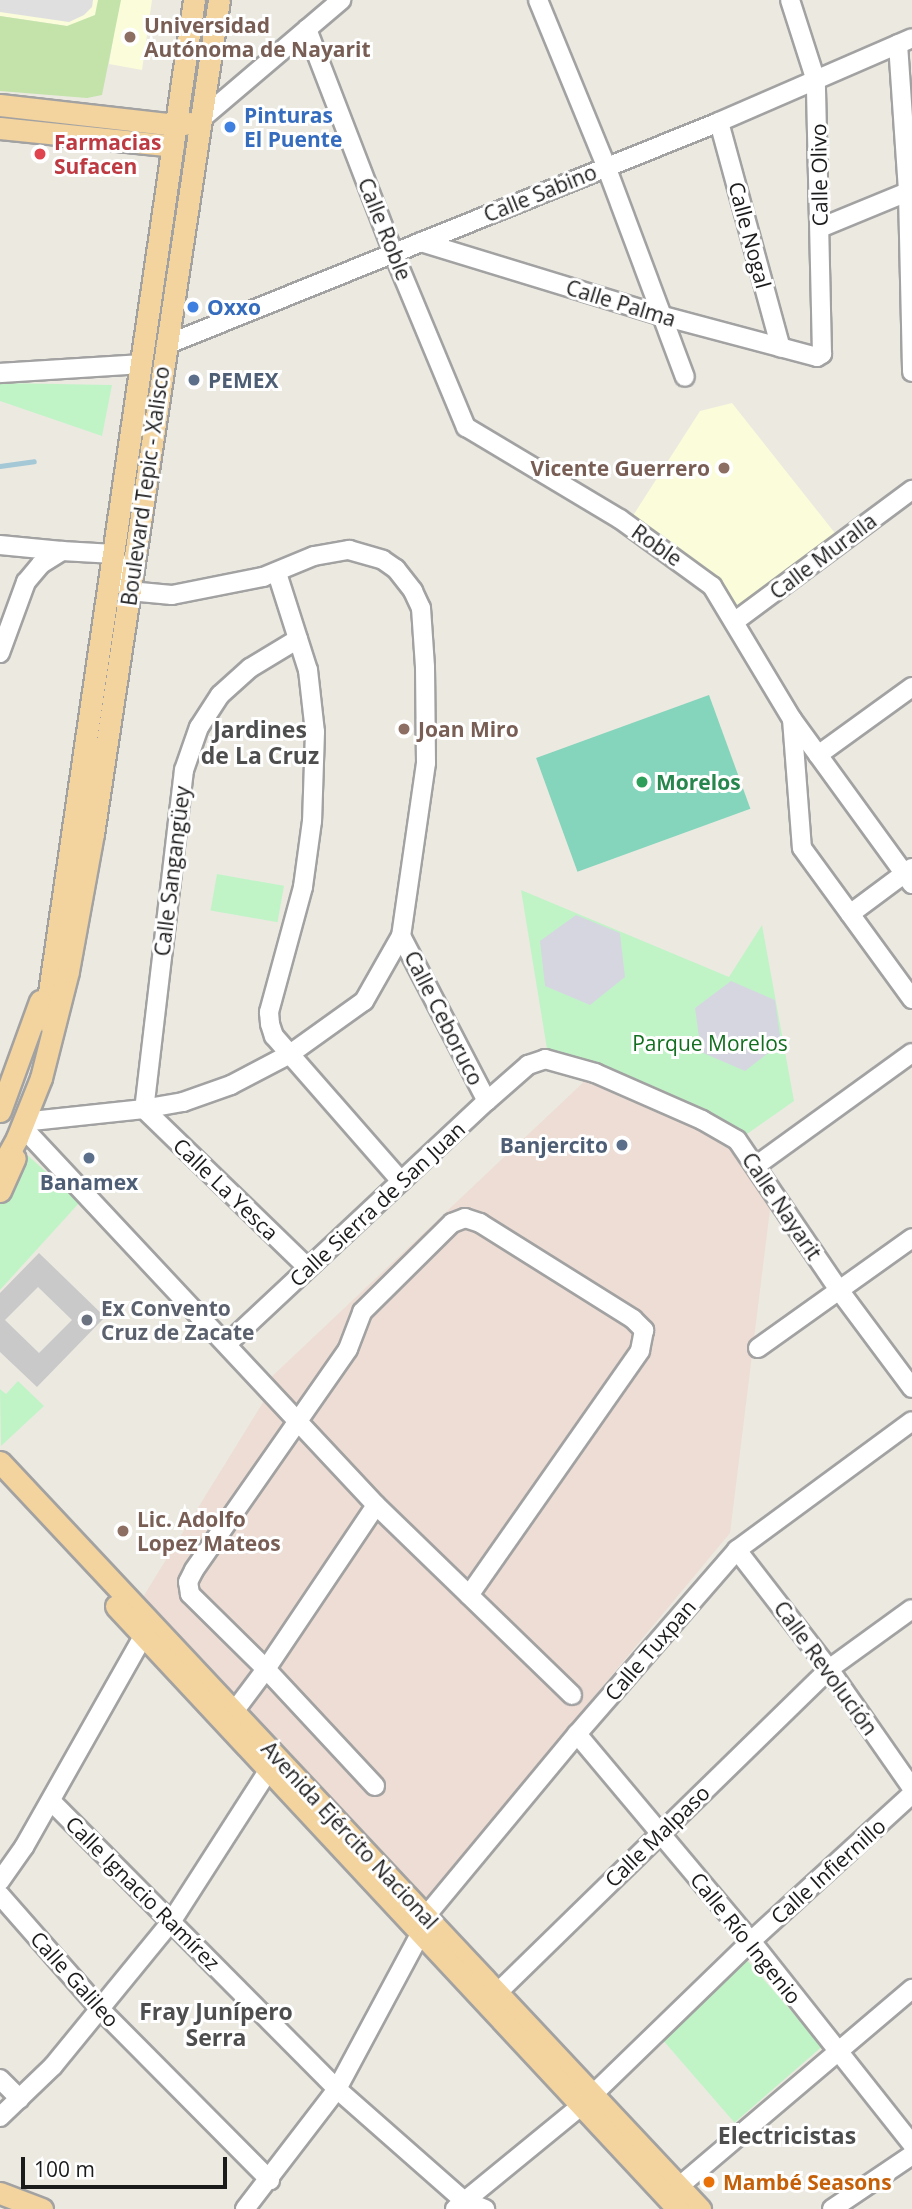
<!DOCTYPE html>
<html>
<head>
<meta charset="utf-8">
<style>
	body { margin:0 }
	#map { position:relative; width:912px; height:2209px; overflow:hidden; background:#ece9e1; font-family:"Open Sans",sans-serif }
	div>[style] { position:absolute }
	[style*='--x'] { left:calc(var(--x)*1px); top:calc(var(--y)*1px); width:calc(var(--w)*1px); rotate:calc(var(--a)*1deg) }
	.education>* { inset:0; background:#fafcda }
	.religious>* { inset:0; background:#c9c9c9 }
	.military>* { inset:0; background:#edddd5 }
	.grass>* { inset:0; background:#c3e3aa }
	.park>* { inset:0; background:#c0f4c7; transform-origin:0 0 }
	.pitch>* { inset:0; background:#84d5bb; transform-origin:0 0 }
	.parking>* { inset:0; background:#dfdfdf }
	.plaza>* { inset:0; background:#d6d6e1 }
	.stream>* { height:4.5px; margin:-2.25px; padding:0 2.25px; transform-origin:2.25px; border-radius:2.25px; background:#a4c8d6 }
	.roads { filter:drop-shadow(2px 0 #a2a2a2) drop-shadow(-2px 0 #a2a2a2) drop-shadow(0 2px #a2a2a2) drop-shadow(0 -2px #a2a2a2) }
	.minor>* { height:18px; margin:-9px; padding:0 9px; transform-origin:9px; border-radius:9px; background:#fff }
	.major>* { height:21px; margin:-10.5px; padding:0 10.5px; transform-origin:10.5px; border-radius:10.5px; background:#f3d39e }
	.dots>* { width:19px; height:19px; translate:-50% -50%; box-sizing:border-box; border:4px solid #fff; border-radius:50% }
	span { translate:-50% -50%; white-space:nowrap; text-align:center; line-height:1.15; -webkit-text-stroke:6px #fff; paint-order:stroke }
	.education-label { font-size:21px; color:#785e54; font-weight:700 }
	.left { translate:0 -50%; text-align:left }
	.right { translate:-100% -50%; text-align:right }
	.shop-label { font-size:21px; color:#366cbe; font-weight:700 }
	.health-label { font-size:21px; color:#be3a42; font-weight:700 }
	.street-label { font-size:21px; color:#1b1b1b }
	.service-label { font-size:21px; color:#4e5e75; font-weight:700 }
	.leisure-label { font-size:21px; color:#27864d; font-weight:700 }
	.park-label { font-size:21px; color:#136e20 }
	.worship-label { font-size:21px; color:#5b616d; font-weight:700 }
	.food-label { font-size:21px; color:#c56008; font-weight:700 }
	.neighbourhood-label { font-size:23px; color:#4e4e4e; font-weight:700 }
	.scale { position:absolute; left:21px; top:2157px; width:206px; height:32px; box-sizing:border-box; border:4px solid #1b1b1b; border-top:0; padding-left:9px; font-size:21px; line-height:24px; white-space:nowrap; color:#1b1b1b; -webkit-text-stroke:5px #fff; paint-order:stroke }
</style>
</head>
<body>
<div id="map">
	<div class="education">
		<i style="clip-path:polygon(0 0,152px 0,142px 70px,109px 64px,114px 33px,0 16px)"></i>
		<i style="clip-path:polygon(732px 403px,842px 542px,734px 622px,712px 586px,627px 525px,700px 411px)"></i>
	</div>
	<div class="religious">
		<i style="clip-path:polygon(evenodd,39px 1253px,105px 1317px,37px 1387px,0 1352px,0 1293px,39px 1253px,38px 1287px,72px 1320px,39px 1353px,5px 1320px,38px 1287px)"></i>
	</div>
	<div class="military">
		<i style="clip-path:polygon(589px 1077px,731px 1144px,770px 1209px,730px 1533px,425px 1900px,143px 1597px,267px 1396px,265px 1383px)"></i>
	</div>
	<div class="grass">
		<i style="clip-path:polygon(98px 0,121px 0,102px 95px,87px 98px,0 91px,0 16px,67px 26px,95px 15px)"></i>
	</div>
	<div class="park">
		<i style="clip-path:polygon(0 383px,112px 385px,102px 436px,0 401px)"></i>
		<i style="left:217px;top:874px;width:68px;height:37px;rotate:10deg"></i>
		<i style="clip-path:polygon(521px 890px,729px 977px,762px 925px,794px 1101px,747px 1134px,724px 1122px,548px 1055px)"></i>
		<i style="clip-path:polygon(25px 1153px,80px 1202px,0 1290px,0 1199px)"></i>
		<i style="clip-path:polygon(18px 1381px,44px 1406px,1px 1446px,0 1389px,6px 1394px)"></i>
		<i style="left:746px;top:1959px;width:116px;height:116px;rotate:49deg"></i>
	</div>
	<div class="pitch">
		<i style="left:709px;top:695px;width:121px;height:184px;rotate:70deg"></i>
	</div>
	<div class="parking">
		<i style="clip-path:polygon(0 0,93px 0,92px 7px,84px 15px,69px 22px,0 12px)"></i>
	</div>
	<div class="plaza">
		<i style="clip-path:polygon(576px 915px,620px 933px,625px 977px,590px 1005px,545px 986px,540px 941px)"></i>
		<i style="clip-path:polygon(731px 981px,775px 1000px,781px 1043px,745px 1071px,701px 1052px,695px 1008px)"></i>
	</div>
	<div class="stream">
		<i style="--x:0;--y:466;--w:34;--a:-8"></i>
	</div>
	<div class="roads">
		<div class="minor">
			<i style="--x:538;--y:0;--w:179;--a:67.7"></i>
			<i style="--x:606;--y:166;--w:225;--a:69.5"></i>
			<i style="--x:307;--y:29;--w:239;--a:68.9"></i>
			<i style="--x:393;--y:252;--w:190;--a:67.4"></i>
			<i style="--x:466;--y:427;--w:179;--a:30.9"></i>
			<i style="--x:620;--y:519;--w:114;--a:36.1"></i>
			<i style="--x:712;--y:586;--w:155;--a:59"></i>
			<i style="--x:792;--y:719;--w:204;--a:54"></i>
			<i style="--x:898;--y:44;--w:148;--a:86.1"></i>
			<i style="--x:908;--y:192;--w:180;--a:88.7"></i>
			<i style="--x:199;--y:121;--w:187;--a:-40.4"></i>
			<i style="--x:719;--y:122;--w:234;--a:74.7"></i>
			<i style="--x:820;--y:228;--w:100;--a:-22.4"></i>
			<i style="--x:421;--y:242;--w:253;--a:17"></i>
			<i style="--x:663;--y:316;--w:159;--a:14.9"></i>
			<i style="--x:817;--y:357;--w:6;--a:-31"></i>
			<i style="--x:822;--y:354;--w:273;--a:-91.3"></i>
			<i style="--x:816;--y:81;--w:85;--a:-107.8"></i>
			<i style="--x:166;--y:345;--w:596;--a:-21.96"></i>
			<i style="--x:719;--y:122;--w:210;--a:-23.5"></i>
			<i style="--x:0;--y:373;--w:142;--a:-3.6"></i>
			<i style="--x:0;--y:545;--w:62;--a:5.5"></i>
			<i style="--x:277;--y:573;--w:102;--a:72.3"></i>
			<i style="--x:308;--y:670;--w:62;--a:83.6"></i>
			<i style="--x:315;--y:732;--w:89;--a:91.9"></i>
			<i style="--x:312;--y:821;--w:67;--a:97.8"></i>
			<i style="--x:303;--y:887;--w:130;--a:105.2"></i>
			<i style="--x:269;--y:1012;--w:12;--a:85"></i>
			<i style="--x:270;--y:1024;--w:13;--a:72"></i>
			<i style="--x:274;--y:1036;--w:193;--a:48.8"></i>
			<i style="--x:734;--y:622;--w:222;--a:-36.6"></i>
			<i style="--x:298;--y:639;--w:56;--a:148.9"></i>
			<i style="--x:250;--y:668;--w:40;--a:138"></i>
			<i style="--x:220;--y:695;--w:38;--a:123"></i>
			<i style="--x:199;--y:727;--w:46;--a:109.2"></i>
			<i style="--x:184;--y:770;--w:341;--a:96.7"></i>
			<i style="--x:144;--y:1109;--w:228;--a:44.1"></i>
			<i style="--x:0;--y:653;--w:76;--a:-69.9"></i>
			<i style="--x:26;--y:582;--w:23;--a:-50"></i>
			<i style="--x:41;--y:564;--w:25;--a:-32"></i>
			<i style="--x:62;--y:551;--w:52;--a:3.3"></i>
			<i style="--x:114;--y:554;--w:40;--a:68"></i>
			<i style="--x:129;--y:591;--w:43;--a:5.3"></i>
			<i style="--x:172;--y:595;--w:93;--a:-11.2"></i>
			<i style="--x:263;--y:577;--w:55;--a:-22.4"></i>
			<i style="--x:314;--y:556;--w:36;--a:-10"></i>
			<i style="--x:349;--y:550;--w:35;--a:16"></i>
			<i style="--x:383;--y:560;--w:16;--a:35"></i>
			<i style="--x:396;--y:569;--w:28;--a:52"></i>
			<i style="--x:413;--y:591;--w:19;--a:65"></i>
			<i style="--x:421;--y:608;--w:59;--a:86.1"></i>
			<i style="--x:425;--y:667;--w:96;--a:89.4"></i>
			<i style="--x:426;--y:763;--w:175;--a:98.2"></i>
			<i style="--x:401;--y:936;--w:75;--a:119.6"></i>
			<i style="--x:364;--y:1001;--w:91;--a:144.4"></i>
			<i style="--x:290;--y:1054;--w:67;--a:152.3"></i>
			<i style="--x:231;--y:1085;--w:51;--a:160.5"></i>
			<i style="--x:183;--y:1102;--w:40;--a:170"></i>
			<i style="--x:144;--y:1109;--w:113;--a:173.9"></i>
			<i style="--x:792;--y:719;--w:129;--a:85.6"></i>
			<i style="--x:802;--y:848;--w:187;--a:53.9"></i>
			<i style="--x:818;--y:755;--w:116;--a:-35.9"></i>
			<i style="--x:850;--y:914;--w:77;--a:-36.6"></i>
			<i style="--x:401;--y:936;--w:186;--a:62.5"></i>
			<i style="--x:27;--y:1132;--w:511;--a:46.9"></i>
			<i style="--x:376;--y:1505;--w:273;--a:44.1"></i>
			<i style="--x:757;--y:1165;--w:191;--a:-35.9"></i>
			<i style="--x:227;--y:1344;--w:356;--a:-43.1"></i>
			<i style="--x:487;--y:1101;--w:55;--a:-41.3"></i>
			<i style="--x:528;--y:1065;--w:18;--a:-19"></i>
			<i style="--x:545;--y:1059;--w:52;--a:15.6"></i>
			<i style="--x:595;--y:1073;--w:117;--a:23.7"></i>
			<i style="--x:702;--y:1120;--w:40;--a:29.7"></i>
			<i style="--x:737;--y:1140;--w:181;--a:55.8"></i>
			<i style="--x:839;--y:1290;--w:122;--a:53.3"></i>
			<i style="--x:758;--y:1348;--w:189;--a:-35.5"></i>
			<i style="--x:737;--y:1550;--w:150;--a:52.3"></i>
			<i style="--x:829;--y:1669;--w:145;--a:55.1"></i>
			<i style="--x:227;--y:1721;--w:65;--a:-53.1"></i>
			<i style="--x:266;--y:1669;--w:197;--a:-56.1"></i>
			<i style="--x:577;--y:1734;--w:270;--a:50"></i>
			<i style="--x:751;--y:1941;--w:259;--a:51.6"></i>
			<i style="--x:375;--y:1786;--w:160;--a:-133"></i>
			<i style="--x:266;--y:1669;--w:107;--a:-135.4"></i>
			<i style="--x:190;--y:1594;--w:12;--a:-99"></i>
			<i style="--x:188;--y:1582;--w:13;--a:-63"></i>
			<i style="--x:194;--y:1570;--w:269;--a:-55.1"></i>
			<i style="--x:348;--y:1349;--w:40;--a:-69"></i>
			<i style="--x:362;--y:1312;--w:127;--a:-44.7"></i>
			<i style="--x:452;--y:1223;--w:14;--a:-21"></i>
			<i style="--x:465;--y:1218;--w:16;--a:18"></i>
			<i style="--x:480;--y:1223;--w:181;--a:32.1"></i>
			<i style="--x:633;--y:1319;--w:16;--a:45"></i>
			<i style="--x:644;--y:1330;--w:21;--a:101"></i>
			<i style="--x:640;--y:1351;--w:298;--a:125"></i>
			<i style="--x:51;--y:1801;--w:406;--a:45.2"></i>
			<i style="--x:337;--y:2089;--w:168;--a:41.4"></i>
			<i style="--x:463;--y:2200;--w:24;--a:22"></i>
			<i style="--x:0;--y:1881;--w:42;--a:-54.8"></i>
			<i style="--x:24;--y:1847;--w:256;--a:-60.5"></i>
			<i style="--x:0;--y:1895;--w:153;--a:48.7"></i>
			<i style="--x:101;--y:2010;--w:240;--a:45.2"></i>
			<i style="--x:489;--y:2001;--w:475;--a:-44.3"></i>
			<i style="--x:829;--y:1669;--w:102;--a:-35.9"></i>
			<i style="--x:0;--y:2079;--w:28;--a:45"></i>
			<i style="--x:0;--y:2117;--w:74;--a:-43.9"></i>
			<i style="--x:53;--y:2066;--w:186;--a:-50.7"></i>
			<i style="--x:171;--y:1922;--w:193;--a:-57.3"></i>
			<i style="--x:669;--y:2195;--w:319;--a:-40.3"></i>
			<i style="--x:245;--y:2209;--w:151;--a:-52.5"></i>
			<i style="--x:337;--y:2089;--w:176;--a:-61.8"></i>
			<i style="--x:420;--y:1934;--w:18;--a:-74"></i>
			<i style="--x:425;--y:1917;--w:238;--a:-50.3"></i>
			<i style="--x:577;--y:1734;--w:244;--a:-49"></i>
			<i style="--x:737;--y:1550;--w:217;--a:-36.4"></i>
			<i style="--x:455;--y:2209;--w:163;--a:-39.3"></i>
			<i style="--x:581;--y:2106;--w:237;--a:-44.1"></i>
			<i style="--x:751;--y:1941;--w:218;--a:-42.4"></i>
			<i style="--x:832;--y:2209;--w:97;--a:-34"></i>
		</div>
		<div class="major">
			<i style="--x:0;--y:105;--w:177;--a:6.5"></i>
			<i style="--x:176;--y:125;--w:14;--a:-8"></i>
			<i style="--x:0;--y:128;--w:174;--a:5.9"></i>
			<i style="--x:45;--y:1020;--w:1031;--a:-81.69"></i>
			<i style="--x:0;--y:1111;--w:117;--a:-70"></i>
			<i style="--x:0;--y:1169;--w:35;--a:-61"></i>
			<i style="--x:17;--y:1138;--w:65;--a:-68.2"></i>
			<i style="--x:41;--y:1078;--w:110;--a:-75.8"></i>
			<i style="--x:68;--y:971;--w:139;--a:-79.7"></i>
			<i style="--x:93;--y:834;--w:843;--a:-81.41"></i>
			<i style="--x:0;--y:1191;--w:36;--a:-66"></i>
			<i style="--x:0;--y:1462;--w:1024;--a:46.86"></i>
			<i style="--x:116;--y:1606;--w:824;--a:47.02"></i>
			<i style="--x:0;--y:2193;--w:45;--a:20.9"></i>
		</div>
	</div>
	<div class="dots">
		<i style="left:130px;top:37px;background:#8d6e63"></i>
		<i style="left:230px;top:127px;background:#3f7fe0"></i>
		<i style="left:40px;top:154px;background:#e0444e"></i>
		<i style="left:193px;top:307px;background:#3f7fe0"></i>
		<i style="left:194px;top:380px;background:#5c6f8a"></i>
		<i style="left:724px;top:468px;background:#8d6e63"></i>
		<i style="left:404px;top:729px;background:#8d6e63"></i>
		<i style="left:642px;top:782px;background:#2e9e5b"></i>
		<i style="left:622px;top:1145px;background:#5c6f8a"></i>
		<i style="left:89px;top:1158px;background:#5c6f8a"></i>
		<i style="left:87px;top:1320px;background:#6b7280"></i>
		<i style="left:123px;top:1531px;background:#8d6e63"></i>
		<i style="left:709px;top:2182px;background:#e8710a"></i>
	</div>
	<div class="education-label">
		<span class="left" style="left:144px;top:37px">Universidad<br>Autónoma de Nayarit</span>
		<span class="right" style="left:710px;top:468px">Vicente Guerrero</span>
		<span class="left" style="left:418px;top:729px">Joan Miro</span>
		<span class="left" style="left:137px;top:1531px">Lic. Adolfo<br>Lopez Mateos</span>
	</div>
	<div class="shop-label">
		<span class="left" style="left:244px;top:127px">Pinturas<br>El Puente</span>
		<span class="left" style="left:207px;top:307px">Oxxo</span>
	</div>
	<div class="health-label">
		<span class="left" style="left:54px;top:154px">Farmacias<br>Sufacen</span>
	</div>
	<div class="street-label">
		<span style="left:819px;top:175px;rotate:-91deg">Calle Olivo</span>
		<span style="left:540px;top:193px;rotate:-22deg">Calle Sabino</span>
		<span style="left:385px;top:229px;rotate:68deg">Calle Roble</span>
		<span style="left:750px;top:235px;rotate:75deg">Calle Nogal</span>
		<span style="left:621px;top:303px;rotate:17deg">Calle Palma</span>
		<span style="left:145px;top:486px;rotate:-82deg">Boulevard Tepic - Xalisco</span>
		<span style="left:657px;top:545px;rotate:35deg">Roble</span>
		<span style="left:823px;top:556px;rotate:-37deg">Calle Muralla</span>
		<span style="left:172px;top:871px;rotate:-83deg">Calle Sangangüey</span>
		<span style="left:444px;top:1018px;rotate:63deg">Calle Ceboruco</span>
		<span style="left:226px;top:1189px;rotate:44deg">Calle La Yesca</span>
		<span style="left:377px;top:1204px;rotate:-43deg">Calle Sierra de San Juan</span>
		<span style="left:782px;top:1206px;rotate:56deg">Calle Nayarit</span>
		<span style="left:650px;top:1650px;rotate:-49deg">Calle Tuxpan</span>
		<span style="left:826px;top:1668px;rotate:54deg">Calle Revolución</span>
		<span style="left:350px;top:1835px;rotate:47deg">Avenida Ejército Nacional</span>
		<span style="left:657px;top:1836px;rotate:-44deg">Calle Malpaso</span>
		<span style="left:828px;top:1871px;rotate:-42deg">Calle Infiernillo</span>
		<span style="left:143px;top:1893px;rotate:45deg">Calle Ignacio Ramírez</span>
		<span style="left:746px;top:1938px;rotate:51deg">Calle Río Ingenio</span>
		<span style="left:75px;top:1979px;rotate:48deg">Calle Galileo</span>
	</div>
	<div class="service-label">
		<span class="left" style="left:208px;top:380px">PEMEX</span>
		<span class="right" style="left:608px;top:1145px">Banjercito</span>
		<span style="left:89px;top:1182px">Banamex</span>
	</div>
	<div class="leisure-label">
		<span class="left" style="left:656px;top:782px">Morelos</span>
	</div>
	<div class="park-label">
		<span style="left:710px;top:1043px">Parque Morelos</span>
	</div>
	<div class="worship-label">
		<span class="left" style="left:101px;top:1320px">Ex Convento<br>Cruz de Zacate</span>
	</div>
	<div class="food-label">
		<span class="left" style="left:723px;top:2182px">Mambé Seasons</span>
	</div>
	<div class="neighbourhood-label">
		<span style="left:260px;top:742px">Jardines<br>de La Cruz</span>
		<span style="left:216px;top:2024px">Fray Junípero<br>Serra</span>
		<span style="left:787px;top:2135px">Electricistas</span>
	</div>
	<div class="scale">100 m</div>
</div>
</body>
</html>
